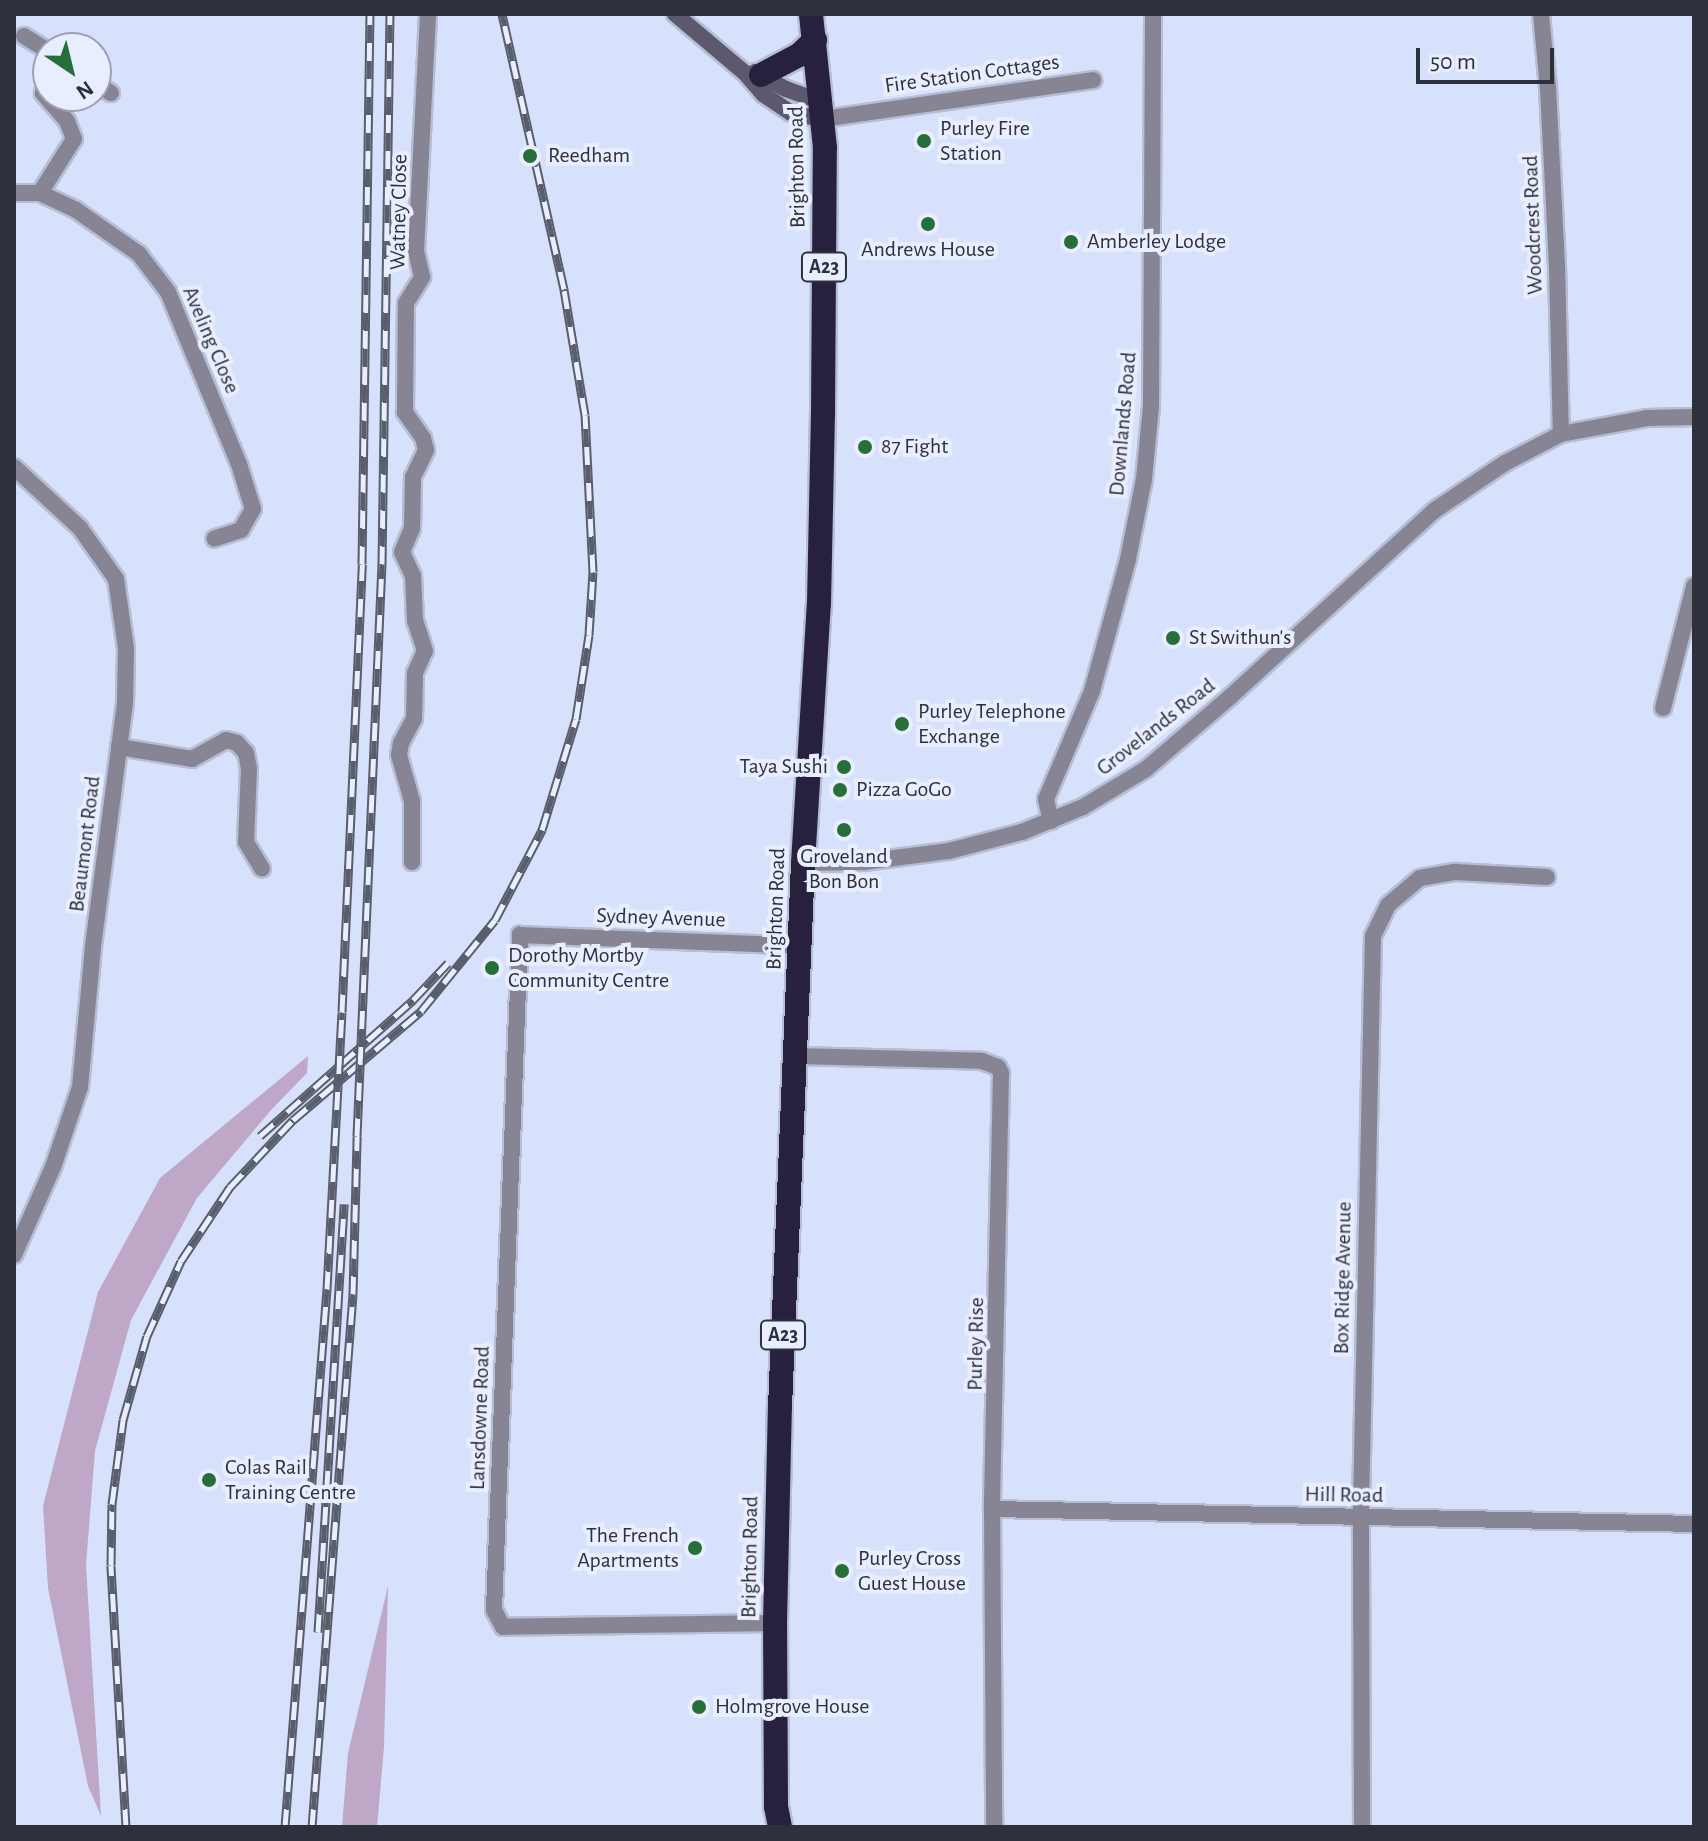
<!DOCTYPE html>
<html>
<head>
<meta charset="utf-8">
<style>
	body { margin:0 }
	#map { position:relative; width:1708px; height:1841px; overflow:hidden; background:#d7e1fb; font-family:"Alegreya Sans",sans-serif }
	div>[style] { position:absolute }
	[style*='--x'] { left:calc(var(--x)*1px); top:calc(var(--y)*1px); width:calc(var(--w)*1px); rotate:calc(var(--a)*1deg) }
	.green>* { inset:0; background:#bfa8c7 }
	.roads { filter:drop-shadow(2px 0 #b5bed5) drop-shadow(-2px 0 #b5bed5) drop-shadow(0 2px #b5bed5) drop-shadow(0 -2px #b5bed5) }
	.street>* { height:16px; margin:-8px; padding:0 8px; transform-origin:8px; border-radius:8px; background:#878494 }
	.secondary>* { height:16px; margin:-8px; padding:0 8px; transform-origin:8px; border-radius:8px; background:#5c586e }
	.highway>* { height:24px; margin:-12px; padding:0 12px; transform-origin:12px; border-radius:12px; background:#27213d }
	.rail>* { height:9px; margin-top:-4.5px; transform-origin:0; background:repeating-linear-gradient(90deg,#e8eefe 0 18px,#595e6c 0 36px); box-sizing:border-box; border-block:2px solid #595e6c }
	.dots>* { width:22px; height:22px; translate:-50% -50%; box-sizing:border-box; border:4px solid #e8eefe; border-radius:50% }
	span { translate:-50% -50%; white-space:nowrap; text-align:center; line-height:1.15; -webkit-text-stroke:8px #e8eefe; paint-order:stroke }
	.shield-label span { padding:2px 6px; background:#e8eefe; border:2px solid; border-radius:6px; -webkit-text-stroke-width:0 }
	.shield-label { font-size:20px; color:#2e313c; font-weight:700 }
	.street-label { font-size:22px; color:#2e313c }
	.poi-label { font-size:22px; color:#2e313c }
	.left { translate:0 -50%; text-align:left }
	.right { translate:-100% -50%; text-align:right }
	.frame { position:absolute; inset:0; border:16px solid #2e313c; pointer-events:none }
	.north { position:absolute; left:32px; top:32px; width:80px; height:80px; box-sizing:border-box; background:#e8eefe; border:2px solid #9ea2b0; border-radius:50%; rotate:145deg; font-size:22px; font-weight:700; line-height:32px; text-align:center; color:#2e313c }
	.north::after { content:''; display:block; margin:auto; width:28px; height:36px; background:#276e3a; clip-path:polygon(50% 0,100% 100%,50% 72%,0 100%) }
	.scale { position:absolute; left:1416px; top:48px; width:138px; height:36px; box-sizing:border-box; border:4px solid #2e313c; border-top:0; padding-left:10px; font-size:24px; line-height:28px; white-space:nowrap; color:#2e313c; -webkit-text-stroke:6px #e8eefe; paint-order:stroke }
</style>
</head>
<body>
<div id="map">
	<div class="green">
		<i style="clip-path:polygon(308px 1056px,307px 1073px,272px 1109px,197px 1198px,131px 1320px,95px 1451px,86px 1565px,101px 1816px,88px 1786px,48px 1588px,43px 1506px,98px 1292px,160px 1178px)"></i>
		<i style="clip-path:polygon(388px 1586px,384px 1747px,377px 1827px,342px 1827px,348px 1753px)"></i>
	</div>
	<div class="roads">
		<div class="street">
			<i style="--x:1541;--y:14;--w:74;--a:84.6"></i>
			<i style="--x:1548;--y:88;--w:176;--a:87.1"></i>
			<i style="--x:1557;--y:264;--w:170;--a:88.7"></i>
			<i style="--x:24;--y:36;--w:28;--a:32"></i>
			<i style="--x:96;--y:83;--w:18;--a:34"></i>
			<i style="--x:823;--y:119;--w:273;--a:-8.2"></i>
			<i style="--x:14;--y:193;--w:26;--a:0"></i>
			<i style="--x:40;--y:193;--w:40;--a:25"></i>
			<i style="--x:76;--y:210;--w:77;--a:34.9"></i>
			<i style="--x:139;--y:254;--w:48;--a:52.7"></i>
			<i style="--x:168;--y:292;--w:186;--a:67.6"></i>
			<i style="--x:239;--y:464;--w:47;--a:72.7"></i>
			<i style="--x:253;--y:509;--w:24;--a:120"></i>
			<i style="--x:241;--y:530;--w:28;--a:162"></i>
			<i style="--x:40;--y:193;--w:64;--a:-57.8"></i>
			<i style="--x:74;--y:139;--w:19;--a:-111"></i>
			<i style="--x:67;--y:121;--w:37;--a:-131"></i>
			<i style="--x:43;--y:93;--w:21;--a:-76"></i>
			<i style="--x:14;--y:467;--w:90;--a:42.7"></i>
			<i style="--x:80;--y:528;--w:62;--a:54.8"></i>
			<i style="--x:116;--y:579;--w:70;--a:81.8"></i>
			<i style="--x:126;--y:648;--w:55;--a:91"></i>
			<i style="--x:125;--y:703;--w:246;--a:97.5"></i>
			<i style="--x:93;--y:947;--w:141;--a:95.3"></i>
			<i style="--x:80;--y:1087;--w:84;--a:108.6"></i>
			<i style="--x:53;--y:1167;--w:96;--a:113.9"></i>
			<i style="--x:1663;--y:708;--w:126;--a:-75.7"></i>
			<i style="--x:119;--y:747;--w:74;--a:9.3"></i>
			<i style="--x:192;--y:759;--w:39;--a:-29"></i>
			<i style="--x:226;--y:740;--w:11;--a:15"></i>
			<i style="--x:237;--y:743;--w:13;--a:48"></i>
			<i style="--x:246;--y:753;--w:15;--a:79"></i>
			<i style="--x:249;--y:768;--w:74;--a:92.3"></i>
			<i style="--x:246;--y:842;--w:31;--a:59"></i>
			<i style="--x:1051;--y:821;--w:23;--a:-103"></i>
			<i style="--x:1046;--y:799;--w:117;--a:-66.9"></i>
			<i style="--x:1092;--y:691;--w:137;--a:-74.7"></i>
			<i style="--x:1128;--y:559;--w:82;--a:-78.7"></i>
			<i style="--x:1144;--y:479;--w:73;--a:-84.5"></i>
			<i style="--x:1151;--y:406;--w:392;--a:-89.7"></i>
			<i style="--x:412;--y:862;--w:61;--a:-90"></i>
			<i style="--x:412;--y:801;--w:48;--a:-105.8"></i>
			<i style="--x:399;--y:755;--w:12;--a:-81"></i>
			<i style="--x:401;--y:743;--w:27;--a:-62"></i>
			<i style="--x:414;--y:719;--w:46;--a:-88.8"></i>
			<i style="--x:415;--y:673;--w:24;--a:-66"></i>
			<i style="--x:425;--y:651;--w:32;--a:-108"></i>
			<i style="--x:415;--y:621;--w:45;--a:-92.5"></i>
			<i style="--x:413;--y:576;--w:26;--a:-115"></i>
			<i style="--x:402;--y:552;--w:25;--a:-67"></i>
			<i style="--x:412;--y:529;--w:52;--a:-88.9"></i>
			<i style="--x:413;--y:477;--w:30;--a:-64"></i>
			<i style="--x:426;--y:450;--w:12;--a:-104"></i>
			<i style="--x:423;--y:438;--w:32;--a:-125"></i>
			<i style="--x:405;--y:412;--w:109;--a:-89.5"></i>
			<i style="--x:406;--y:303;--w:31;--a:-58"></i>
			<i style="--x:422;--y:277;--w:26;--a:-103"></i>
			<i style="--x:416;--y:252;--w:238;--a:-87.1"></i>
			<i style="--x:803;--y:863;--w:61;--a:-0.9"></i>
			<i style="--x:864;--y:862;--w:86;--a:-7.4"></i>
			<i style="--x:949;--y:851;--w:75;--a:-14.6"></i>
			<i style="--x:1022;--y:832;--w:66;--a:-22.3"></i>
			<i style="--x:1083;--y:807;--w:74;--a:-31.1"></i>
			<i style="--x:1146;--y:769;--w:111;--a:-40.6"></i>
			<i style="--x:1230;--y:697;--w:277;--a:-42.4"></i>
			<i style="--x:1435;--y:510;--w:84;--a:-33.9"></i>
			<i style="--x:1505;--y:463;--w:63;--a:-27.4"></i>
			<i style="--x:1561;--y:434;--w:87;--a:-10.5"></i>
			<i style="--x:1647;--y:418;--w:47;--a:-1.2"></i>
			<i style="--x:796;--y:1056;--w:186;--a:1.5"></i>
			<i style="--x:982;--y:1061;--w:17;--a:21"></i>
			<i style="--x:998;--y:1067;--w:7;--a:63"></i>
			<i style="--x:1001;--y:1073;--w:436;--a:91.2"></i>
			<i style="--x:992;--y:1509;--w:318;--a:89.6"></i>
			<i style="--x:992;--y:1509;--w:702;--a:1.22"></i>
			<i style="--x:775;--y:1623;--w:272;--a:179.2"></i>
			<i style="--x:503;--y:1627;--w:19;--a:-118"></i>
			<i style="--x:494;--y:1610;--w:676;--a:-87.79"></i>
			<i style="--x:520;--y:935;--w:281;--a:2.2"></i>
			<i style="--x:1362;--y:1827;--w:320;--a:-90.2"></i>
			<i style="--x:1361;--y:1507;--w:571;--a:-88.8"></i>
			<i style="--x:1373;--y:936;--w:34;--a:-64"></i>
			<i style="--x:1388;--y:905;--w:42;--a:-40.2"></i>
			<i style="--x:1420;--y:878;--w:36;--a:-10"></i>
			<i style="--x:1455;--y:872;--w:92;--a:3.1"></i>
		</div>
		<div class="secondary">
			<i style="--x:675;--y:14;--w:92;--a:40.1"></i>
			<i style="--x:745;--y:73;--w:28;--a:49"></i>
			<i style="--x:763;--y:94;--w:34;--a:34"></i>
			<i style="--x:791;--y:113;--w:33;--a:11"></i>
			<i style="--x:755;--y:72;--w:35;--a:29"></i>
			<i style="--x:786;--y:89;--w:38;--a:20"></i>
		</div>
		<div class="highway">
			<i style="--x:761;--y:75;--w:43;--a:-27.8"></i>
			<i style="--x:799;--y:55;--w:22;--a:-43"></i>
			<i style="--x:780;--y:1827;--w:20;--a:-101"></i>
			<i style="--x:776;--y:1807;--w:184;--a:-90.3"></i>
			<i style="--x:775;--y:1623;--w:216;--a:-88.7"></i>
			<i style="--x:780;--y:1407;--w:544;--a:-87.58"></i>
			<i style="--x:803;--y:863;--w:260;--a:-86.5"></i>
			<i style="--x:819;--y:603;--w:191;--a:-88.8"></i>
			<i style="--x:823;--y:412;--w:264;--a:-89.6"></i>
			<i style="--x:825;--y:148;--w:135;--a:-96"></i>
		</div>
	</div>
	<div class="rail">
		<i style="--x:260;--y:1136;--w:205;--a:-41.6"></i>
		<i style="--x:413;--y:1000;--w:51;--a:-46.6"></i>
		<i style="--x:318;--y:1632;--w:429;--a:-86.5"></i>
		<i style="--x:126;--y:1827;--w:262;--a:-93.3"></i>
		<i style="--x:111;--y:1565;--w:61;--a:-89.1"></i>
		<i style="--x:112;--y:1504;--w:85;--a:-82.5"></i>
		<i style="--x:123;--y:1420;--w:87;--a:-74.1"></i>
		<i style="--x:147;--y:1336;--w:82;--a:-65.6"></i>
		<i style="--x:181;--y:1261;--w:89;--a:-56.5"></i>
		<i style="--x:230;--y:1187;--w:92;--a:-46.8"></i>
		<i style="--x:293;--y:1120;--w:168;--a:-40.4"></i>
		<i style="--x:421;--y:1011;--w:117;--a:-50.9"></i>
		<i style="--x:495;--y:920;--w:102;--a:-62.4"></i>
		<i style="--x:542;--y:830;--w:116;--a:-73"></i>
		<i style="--x:576;--y:719;--w:85;--a:-81.2"></i>
		<i style="--x:589;--y:635;--w:63;--a:-86.4"></i>
		<i style="--x:593;--y:572;--w:157;--a:-92.9"></i>
		<i style="--x:585;--y:415;--w:128;--a:-99.5"></i>
		<i style="--x:564;--y:289;--w:282;--a:-102.7"></i>
		<i style="--x:285;--y:1827;--w:540;--a:-85.54"></i>
		<i style="--x:327;--y:1289;--w:277;--a:-86.9"></i>
		<i style="--x:342;--y:1012;--w:448;--a:-87.4"></i>
		<i style="--x:362;--y:564;--w:550;--a:-89.17"></i>
		<i style="--x:312;--y:1827;--w:535;--a:-85.6"></i>
		<i style="--x:353;--y:1294;--w:158;--a:-88.5"></i>
		<i style="--x:357;--y:1136;--w:573;--a:-87.5"></i>
		<i style="--x:382;--y:564;--w:550;--a:-89.17"></i>
	</div>
	<div class="dots">
		<i style="left:924px;top:141px;background:#276e3a"></i>
		<i style="left:530px;top:156px;background:#276e3a"></i>
		<i style="left:928px;top:224px;background:#276e3a"></i>
		<i style="left:1071px;top:242px;background:#276e3a"></i>
		<i style="left:865px;top:447px;background:#276e3a"></i>
		<i style="left:1173px;top:638px;background:#276e3a"></i>
		<i style="left:902px;top:724px;background:#276e3a"></i>
		<i style="left:844px;top:767px;background:#276e3a"></i>
		<i style="left:840px;top:790px;background:#276e3a"></i>
		<i style="left:844px;top:830px;background:#276e3a"></i>
		<i style="left:492px;top:968px;background:#276e3a"></i>
		<i style="left:209px;top:1480px;background:#276e3a"></i>
		<i style="left:695px;top:1548px;background:#276e3a"></i>
		<i style="left:842px;top:1571px;background:#276e3a"></i>
		<i style="left:699px;top:1707px;background:#276e3a"></i>
	</div>
	<div class="shield-label">
		<span style="left:824px;top:267px">A23</span>
		<span style="left:783px;top:1335px">A23</span>
	</div>
	<div class="street-label">
		<span style="left:972px;top:74px;rotate:-8deg">Fire Station Cottages</span>
		<span style="left:797px;top:167px;rotate:-91deg">Brighton Road</span>
		<span style="left:399px;top:212px;rotate:-89deg">Watney Close</span>
		<span style="left:1533px;top:225px;rotate:-92deg">Woodcrest Road</span>
		<span style="left:211px;top:340px;rotate:67deg">Aveling Close</span>
		<span style="left:1123px;top:424px;rotate:-85deg">Downlands Road</span>
		<span style="left:1156px;top:727px;rotate:-38deg">Grovelands Road</span>
		<span style="left:85px;top:844px;rotate:-83deg">Beaumont Road</span>
		<span style="left:776px;top:909px;rotate:-88deg">Brighton Road</span>
		<span style="left:661px;top:918px;rotate:2deg">Sydney Avenue</span>
		<span style="left:1343px;top:1278px;rotate:-89deg">Box Ridge Avenue</span>
		<span style="left:976px;top:1344px;rotate:-89deg">Purley Rise</span>
		<span style="left:480px;top:1418px;rotate:-88deg">Lansdowne Road</span>
		<span style="left:1344px;top:1495px;rotate:1deg">Hill Road</span>
		<span style="left:750px;top:1557px;rotate:-89deg">Brighton Road</span>
	</div>
	<div class="poi-label">
		<span class="left" style="left:940px;top:141px">Purley Fire<br>Station</span>
		<span class="left" style="left:548px;top:156px">Reedham</span>
		<span class="left" style="left:1087px;top:242px">Amberley Lodge</span>
		<span style="left:928px;top:250px">Andrews House</span>
		<span class="left" style="left:881px;top:447px">87 Fight</span>
		<span class="left" style="left:1189px;top:638px">St Swithun's</span>
		<span class="left" style="left:918px;top:724px">Purley Telephone<br>Exchange</span>
		<span class="right" style="left:828px;top:767px">Taya Sushi</span>
		<span class="left" style="left:856px;top:790px">Pizza GoGo</span>
		<span style="left:844px;top:869px">Groveland<br>Bon Bon</span>
		<span class="left" style="left:508px;top:968px">Dorothy Mortby<br>Community Centre</span>
		<span class="left" style="left:225px;top:1480px">Colas Rail<br>Training Centre</span>
		<span class="right" style="left:679px;top:1548px">The French<br>Apartments</span>
		<span class="left" style="left:858px;top:1571px">Purley Cross<br>Guest House</span>
		<span class="left" style="left:715px;top:1707px">Holmgrove House</span>
	</div>
	<div class="frame"></div>
	<div class="north">N</div>
	<div class="scale">50 m</div>
</div>
</body>
</html>
